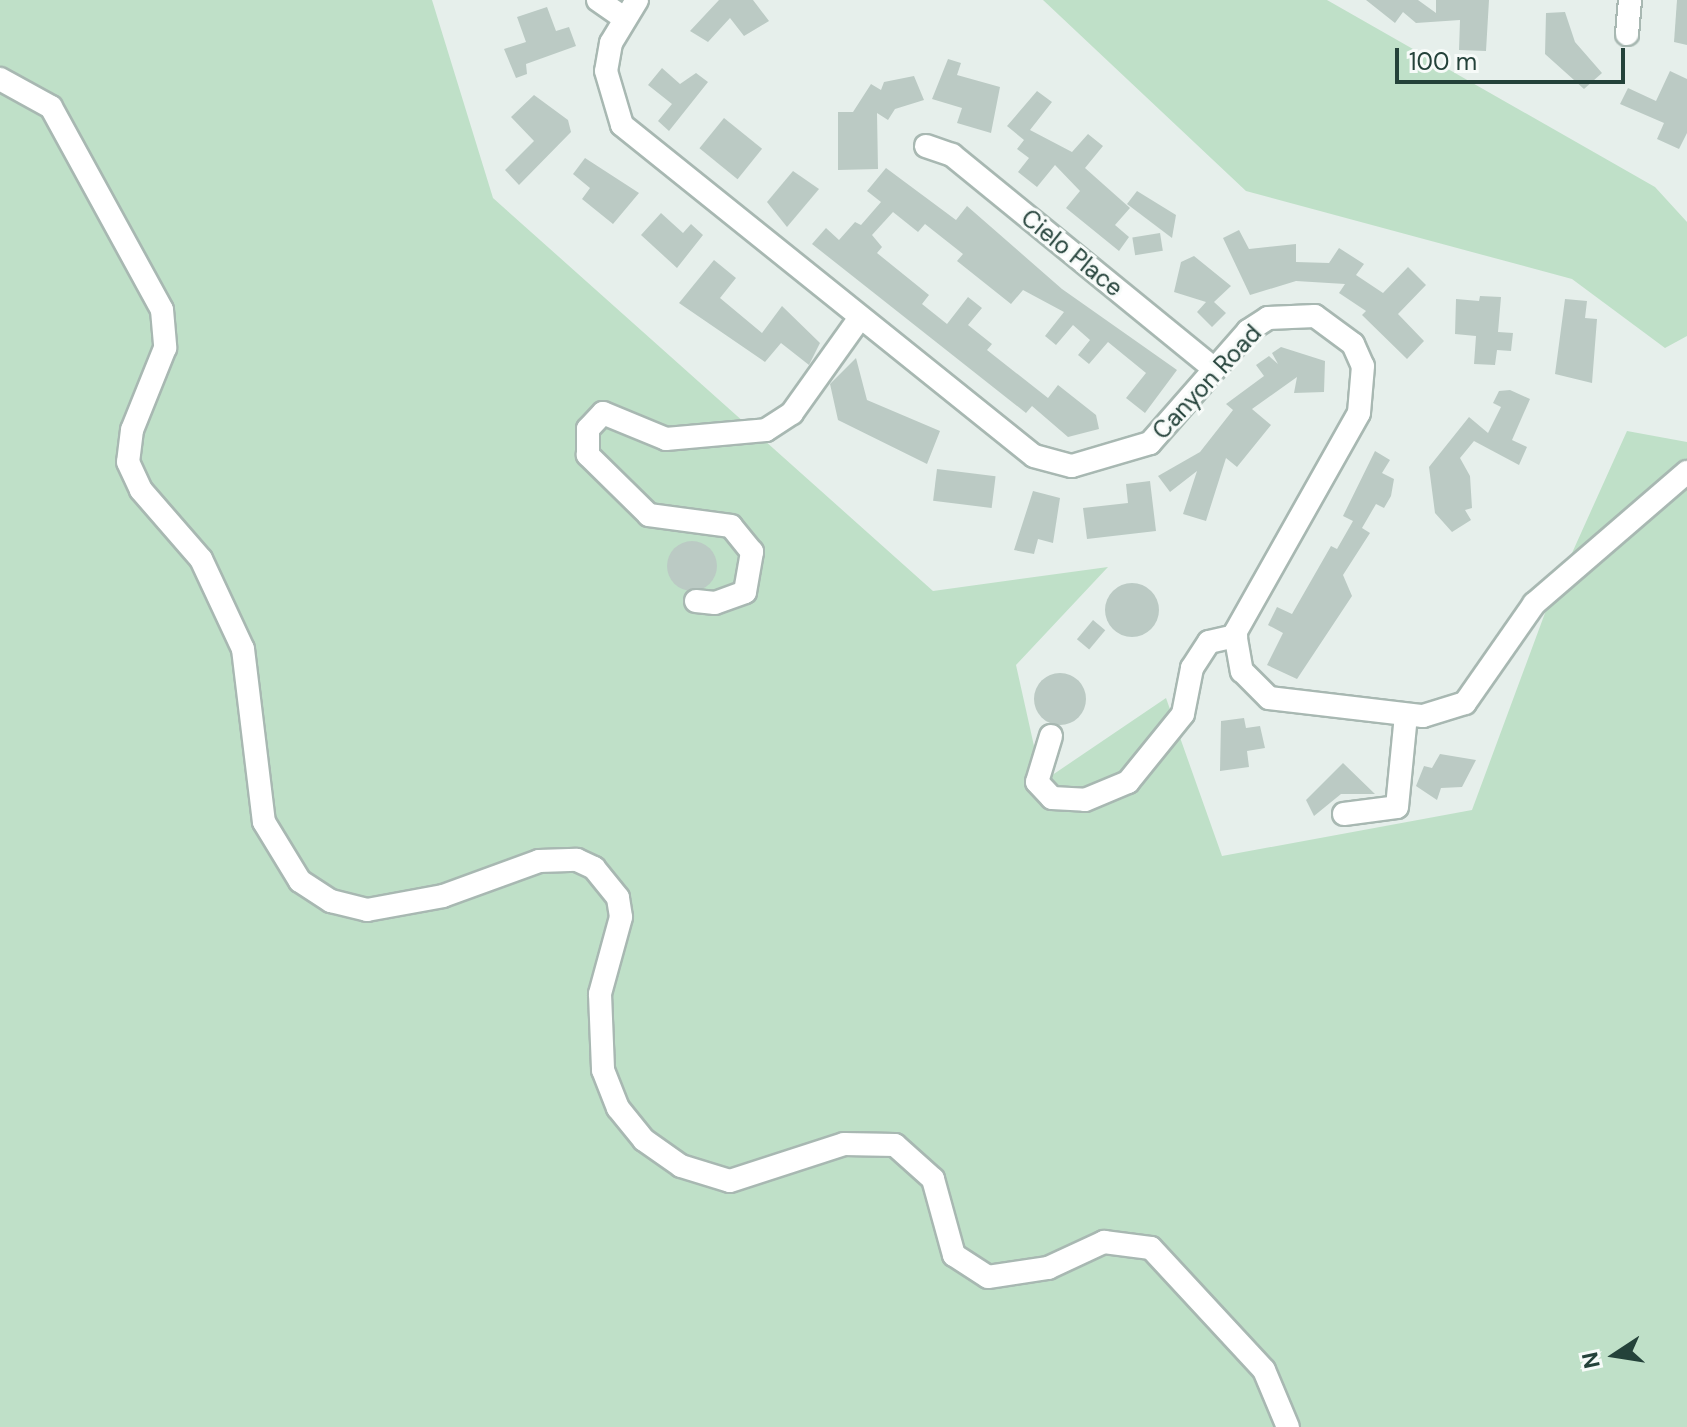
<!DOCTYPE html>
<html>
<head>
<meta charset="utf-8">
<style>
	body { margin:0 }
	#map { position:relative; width:1687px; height:1427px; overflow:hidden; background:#e6efeb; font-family:"DM Sans",sans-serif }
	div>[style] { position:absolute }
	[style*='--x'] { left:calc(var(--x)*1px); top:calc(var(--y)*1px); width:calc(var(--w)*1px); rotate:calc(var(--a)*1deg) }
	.green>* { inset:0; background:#bfe0c8 }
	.building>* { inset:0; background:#bbcac4; transform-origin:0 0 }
	.round { border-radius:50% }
	.roads { filter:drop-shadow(2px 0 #a8b8b2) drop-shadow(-2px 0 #a8b8b2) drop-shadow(0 2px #a8b8b2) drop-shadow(0 -2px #a8b8b2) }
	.minor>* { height:22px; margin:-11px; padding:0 11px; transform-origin:11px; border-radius:11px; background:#fff }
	span { translate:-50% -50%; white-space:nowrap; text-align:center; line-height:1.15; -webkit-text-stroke:6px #f7fbf9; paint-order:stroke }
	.street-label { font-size:24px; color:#24423a }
	.north { position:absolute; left:1575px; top:1315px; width:80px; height:80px; -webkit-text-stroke:6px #f7fbf9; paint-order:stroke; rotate:258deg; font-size:22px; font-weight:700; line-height:32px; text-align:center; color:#24423a }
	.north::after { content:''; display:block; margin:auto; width:28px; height:36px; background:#24423a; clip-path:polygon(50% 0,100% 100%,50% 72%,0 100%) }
	.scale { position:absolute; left:1395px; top:48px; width:230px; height:36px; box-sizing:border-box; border:4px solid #24423a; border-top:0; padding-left:10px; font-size:24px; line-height:28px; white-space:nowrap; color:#24423a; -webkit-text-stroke:6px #f7fbf9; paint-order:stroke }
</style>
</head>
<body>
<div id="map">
	<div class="green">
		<i style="clip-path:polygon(0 0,432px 0,493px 198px,933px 591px,1108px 567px,1016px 665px,1042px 782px,1166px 698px,1222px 856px,1472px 810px,1545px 613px,1627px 431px,1687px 442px,1687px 1427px,0 1427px)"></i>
		<i style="clip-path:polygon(1043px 0,1327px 0,1655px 187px,1687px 222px,1687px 336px,1665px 348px,1572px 279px,1246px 191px)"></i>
	</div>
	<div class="building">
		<i style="clip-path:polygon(719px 0,753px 0,769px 21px,744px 36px,730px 18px,708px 42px,690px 31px)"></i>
		<i style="clip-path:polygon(1366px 0,1418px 0,1436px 13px,1436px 0,1489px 0,1486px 51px,1459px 50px,1460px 20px,1416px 23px,1403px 12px,1395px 23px)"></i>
		<i style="clip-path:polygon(1677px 0,1687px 0,1687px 45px,1674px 42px)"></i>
		<i style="clip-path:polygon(547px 7px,556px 31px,569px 27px,576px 46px,526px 64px,527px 74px,516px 78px,504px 49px,526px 42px,517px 17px)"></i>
		<i style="clip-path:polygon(1565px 12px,1575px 42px,1602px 73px,1584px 89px,1545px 54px,1546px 13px)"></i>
		<i style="clip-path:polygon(948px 59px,961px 63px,957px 75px,1000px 87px,991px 133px,957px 123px,962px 108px,932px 99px)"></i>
		<i style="clip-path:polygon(662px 68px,680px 84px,696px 73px,708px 82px,669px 131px,658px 121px,672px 104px,648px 85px)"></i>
		<i style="clip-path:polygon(1670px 71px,1687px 79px,1687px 133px,1679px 149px,1657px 139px,1664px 123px,1620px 104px,1628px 88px,1656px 101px)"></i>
		<i style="clip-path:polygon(914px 76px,924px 100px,895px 109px,888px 120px,877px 113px,878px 169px,838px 170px,838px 112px,853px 112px,871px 84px,881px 90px,884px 82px)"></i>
		<i style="clip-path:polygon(1037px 91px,1052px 102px,1030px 130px,1072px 152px,1088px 134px,1103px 146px,1085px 168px,1130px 208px,1115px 225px,1129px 237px,1119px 251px,1066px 208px,1080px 191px,1055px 165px,1037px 187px,1018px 172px,1029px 158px,1017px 149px,1024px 140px,1007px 126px)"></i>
		<i style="clip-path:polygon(534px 95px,568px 120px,571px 132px,519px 185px,505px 170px,534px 141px,511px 117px)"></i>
		<i style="left:724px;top:118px;width:49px;height:39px;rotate:39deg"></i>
		<i style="clip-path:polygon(585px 158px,639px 193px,613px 224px,582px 199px,590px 188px,573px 174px)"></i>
		<i style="clip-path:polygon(886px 168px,956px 220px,967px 206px,1062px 289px,1177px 370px,1145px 413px,1126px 398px,1146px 373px,1108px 342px,1089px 364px,1078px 355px,1090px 340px,1073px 325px,1056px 345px,1045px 336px,1064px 312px,1023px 290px,1011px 304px,957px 261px,963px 254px,925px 224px,918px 232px,893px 212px,872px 235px,882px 247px,877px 253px,929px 295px,922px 304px,947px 324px,968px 297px,982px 308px,968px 325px,992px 344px,987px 350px,1048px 398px,1058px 385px,1096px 415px,1099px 429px,1068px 437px,1032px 406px,1026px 413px,812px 244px,826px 228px,839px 240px,855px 222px,861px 225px,881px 202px,867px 191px)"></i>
		<i style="clip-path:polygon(793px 171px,819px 189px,787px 227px,767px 202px)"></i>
		<i style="clip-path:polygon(1137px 191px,1176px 215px,1172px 238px,1127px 204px)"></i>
		<i style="clip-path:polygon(661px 213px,683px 233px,691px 224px,703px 235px,677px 268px,641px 235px)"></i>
		<i style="clip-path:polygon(1239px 230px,1249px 249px,1296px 244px,1296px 262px,1329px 263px,1339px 248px,1364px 264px,1356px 275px,1383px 293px,1408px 267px,1426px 285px,1398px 314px,1424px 341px,1407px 359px,1362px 315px,1366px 311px,1339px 293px,1345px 284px,1296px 281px,1250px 295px,1223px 238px)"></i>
		<i style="left:1160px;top:233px;width:18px;height:28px;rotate:81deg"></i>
		<i style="clip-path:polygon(1194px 256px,1231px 286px,1214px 302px,1226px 313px,1212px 327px,1197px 312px,1206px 302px,1174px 292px,1181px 262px)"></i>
		<i style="clip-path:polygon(714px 260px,736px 278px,720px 298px,762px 333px,782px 306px,820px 343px,809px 365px,781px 343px,765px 362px,679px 303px)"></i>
		<i style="clip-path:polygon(1480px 296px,1501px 297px,1498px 332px,1513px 333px,1511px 351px,1497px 350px,1495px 365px,1474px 364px,1476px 336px,1455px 334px,1456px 299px,1479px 301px)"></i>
		<i style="clip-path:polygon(1565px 299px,1587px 301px,1585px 318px,1597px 319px,1592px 383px,1555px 374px)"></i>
		<i style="clip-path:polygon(1281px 347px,1325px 361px,1324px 392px,1294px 393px,1297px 377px,1252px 409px,1271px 425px,1237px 467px,1226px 458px,1206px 521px,1183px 514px,1197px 471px,1170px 492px,1158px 476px,1200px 452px,1233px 410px,1226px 404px,1264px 376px,1256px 365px,1269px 356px,1278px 364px,1272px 353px)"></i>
		<i style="clip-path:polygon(856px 358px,867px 400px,940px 431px,927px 464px,838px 420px,830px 384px)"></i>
		<i style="clip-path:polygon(1510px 390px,1530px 399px,1512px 440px,1527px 447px,1519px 465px,1474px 441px,1460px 458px,1470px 476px,1472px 508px,1465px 510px,1471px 520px,1452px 532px,1435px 513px,1429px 467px,1469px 417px,1488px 433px,1501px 407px,1493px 403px,1499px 391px)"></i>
		<i style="clip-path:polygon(1375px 451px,1390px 460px,1382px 473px,1394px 479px,1391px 496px,1384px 508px,1376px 504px,1362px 528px,1370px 533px,1343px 575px,1352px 596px,1297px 679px,1267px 665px,1283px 633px,1268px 625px,1277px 607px,1292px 614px,1331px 546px,1337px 549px,1353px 521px,1343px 516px)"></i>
		<i style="left:937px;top:469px;width:59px;height:32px;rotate:7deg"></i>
		<i style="clip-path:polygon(1150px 481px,1156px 531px,1087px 539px,1083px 508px,1128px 503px,1126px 484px)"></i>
		<i style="clip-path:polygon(1033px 491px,1060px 498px,1053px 543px,1038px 539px,1034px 554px,1014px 550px)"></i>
		<i class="round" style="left:667px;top:541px;width:50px;height:50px"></i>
		<i class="round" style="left:1105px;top:583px;width:54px;height:54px"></i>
		<i style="left:1093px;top:620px;width:16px;height:25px;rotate:40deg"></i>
		<i class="round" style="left:1034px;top:673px;width:52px;height:52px"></i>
		<i style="clip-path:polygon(1244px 718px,1246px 728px,1260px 726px,1265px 748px,1247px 751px,1249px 767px,1220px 771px,1221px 721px)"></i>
		<i style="clip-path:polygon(1440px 754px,1476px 760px,1462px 787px,1441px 788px,1437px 800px,1416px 786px,1424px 766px,1432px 768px)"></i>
		<i style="clip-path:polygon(1343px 763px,1375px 794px,1341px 794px,1314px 816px,1306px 800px)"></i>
	</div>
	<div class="roads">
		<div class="minor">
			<i style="--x:598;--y:0;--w:32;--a:35"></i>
			<i style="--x:637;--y:0;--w:50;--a:121.2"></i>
			<i style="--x:611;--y:43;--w:28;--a:100"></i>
			<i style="--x:606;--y:71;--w:56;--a:73.5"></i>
			<i style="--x:622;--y:125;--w:528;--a:38.78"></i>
			<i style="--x:1034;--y:456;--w:39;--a:15"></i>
			<i style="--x:1072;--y:466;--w:81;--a:-16.4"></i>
			<i style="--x:1150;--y:443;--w:149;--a:-48.8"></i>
			<i style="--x:1248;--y:331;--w:24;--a:-33"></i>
			<i style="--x:1268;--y:318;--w:47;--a:-2.4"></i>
			<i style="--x:1315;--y:316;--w:47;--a:36.4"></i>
			<i style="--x:1353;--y:344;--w:24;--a:66"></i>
			<i style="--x:1363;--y:366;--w:47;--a:94.9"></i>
			<i style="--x:1359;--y:413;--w:253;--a:119.4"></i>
			<i style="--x:1235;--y:633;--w:39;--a:80"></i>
			<i style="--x:1242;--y:671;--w:38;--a:45"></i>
			<i style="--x:1269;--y:698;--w:155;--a:6.7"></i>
			<i style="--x:1423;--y:716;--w:44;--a:-17.2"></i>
			<i style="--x:1465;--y:703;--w:121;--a:-55.1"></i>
			<i style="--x:1534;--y:604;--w:202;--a:-40.8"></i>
			<i style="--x:1627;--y:34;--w:34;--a:-85"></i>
			<i style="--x:0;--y:79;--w:58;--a:28.8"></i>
			<i style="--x:51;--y:107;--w:231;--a:61.3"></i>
			<i style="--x:162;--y:310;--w:38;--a:85"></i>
			<i style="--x:165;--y:348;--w:88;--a:111.9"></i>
			<i style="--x:132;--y:430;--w:32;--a:97"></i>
			<i style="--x:128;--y:462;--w:31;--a:65"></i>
			<i style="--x:141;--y:490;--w:91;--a:49"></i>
			<i style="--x:201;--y:559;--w:99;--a:65"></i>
			<i style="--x:243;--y:649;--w:174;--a:83.1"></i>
			<i style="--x:264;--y:822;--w:69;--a:58.6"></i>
			<i style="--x:300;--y:881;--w:37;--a:33"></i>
			<i style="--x:331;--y:901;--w:37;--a:14"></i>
			<i style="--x:367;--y:910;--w:77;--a:-10.4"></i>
			<i style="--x:443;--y:896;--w:102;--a:-20"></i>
			<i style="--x:539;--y:861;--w:38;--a:-2"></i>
			<i style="--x:577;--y:860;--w:19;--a:25"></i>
			<i style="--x:594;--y:868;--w:38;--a:51"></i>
			<i style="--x:618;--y:898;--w:19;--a:81"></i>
			<i style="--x:621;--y:917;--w:80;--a:105.3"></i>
			<i style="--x:600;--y:994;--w:76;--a:87.7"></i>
			<i style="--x:603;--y:1070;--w:41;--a:68.5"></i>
			<i style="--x:618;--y:1108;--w:41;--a:50.9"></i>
			<i style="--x:644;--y:1140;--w:45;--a:35.1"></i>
			<i style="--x:681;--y:1166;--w:51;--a:17"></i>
			<i style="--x:730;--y:1181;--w:120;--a:-18"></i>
			<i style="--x:844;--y:1144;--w:51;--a:1.1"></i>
			<i style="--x:895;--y:1145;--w:51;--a:41.8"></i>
			<i style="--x:933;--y:1179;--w:79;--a:74.6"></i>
			<i style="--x:954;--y:1255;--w:40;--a:32.9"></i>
			<i style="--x:988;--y:1277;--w:61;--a:-8.5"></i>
			<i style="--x:1048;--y:1268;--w:62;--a:-24.9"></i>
			<i style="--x:1104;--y:1242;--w:47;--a:7.3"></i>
			<i style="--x:1151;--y:1248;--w:166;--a:47.2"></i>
			<i style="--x:1264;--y:1370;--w:62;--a:67.2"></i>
			<i style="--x:926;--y:146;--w:28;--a:19"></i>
			<i style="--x:952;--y:155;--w:337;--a:39.2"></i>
			<i style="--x:696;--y:601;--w:19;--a:6"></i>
			<i style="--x:715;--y:603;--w:32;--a:-20"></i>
			<i style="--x:745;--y:592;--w:41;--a:-80.1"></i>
			<i style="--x:752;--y:552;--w:33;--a:-129"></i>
			<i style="--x:731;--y:526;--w:83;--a:-172.4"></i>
			<i style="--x:649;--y:515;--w:86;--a:-135.5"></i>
			<i style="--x:588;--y:455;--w:26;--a:-90"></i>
			<i style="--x:588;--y:429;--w:22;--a:-47"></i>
			<i style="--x:603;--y:413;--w:68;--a:22.4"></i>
			<i style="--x:666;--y:439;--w:100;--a:-5.1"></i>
			<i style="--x:766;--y:430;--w:31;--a:-33"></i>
			<i style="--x:792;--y:413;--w:115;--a:-54.5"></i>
			<i style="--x:1051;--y:736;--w:48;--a:106.9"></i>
			<i style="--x:1037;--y:782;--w:22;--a:47"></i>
			<i style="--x:1052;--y:798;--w:33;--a:3"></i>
			<i style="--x:1085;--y:800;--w:47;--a:-22.7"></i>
			<i style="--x:1128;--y:782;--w:87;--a:-51"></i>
			<i style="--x:1183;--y:714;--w:47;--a:-78.9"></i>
			<i style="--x:1192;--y:668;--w:31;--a:-57"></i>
			<i style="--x:1209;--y:642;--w:28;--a:-13"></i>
			<i style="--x:1344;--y:814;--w:53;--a:-7.5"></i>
			<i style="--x:1397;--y:807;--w:92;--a:-84.4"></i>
		</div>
	</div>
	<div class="street-label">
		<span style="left:1072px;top:253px;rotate:39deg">Cielo Place</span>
		<span style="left:1207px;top:382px;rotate:-47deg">Canyon Road</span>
	</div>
	<div class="north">N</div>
	<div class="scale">100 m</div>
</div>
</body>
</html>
